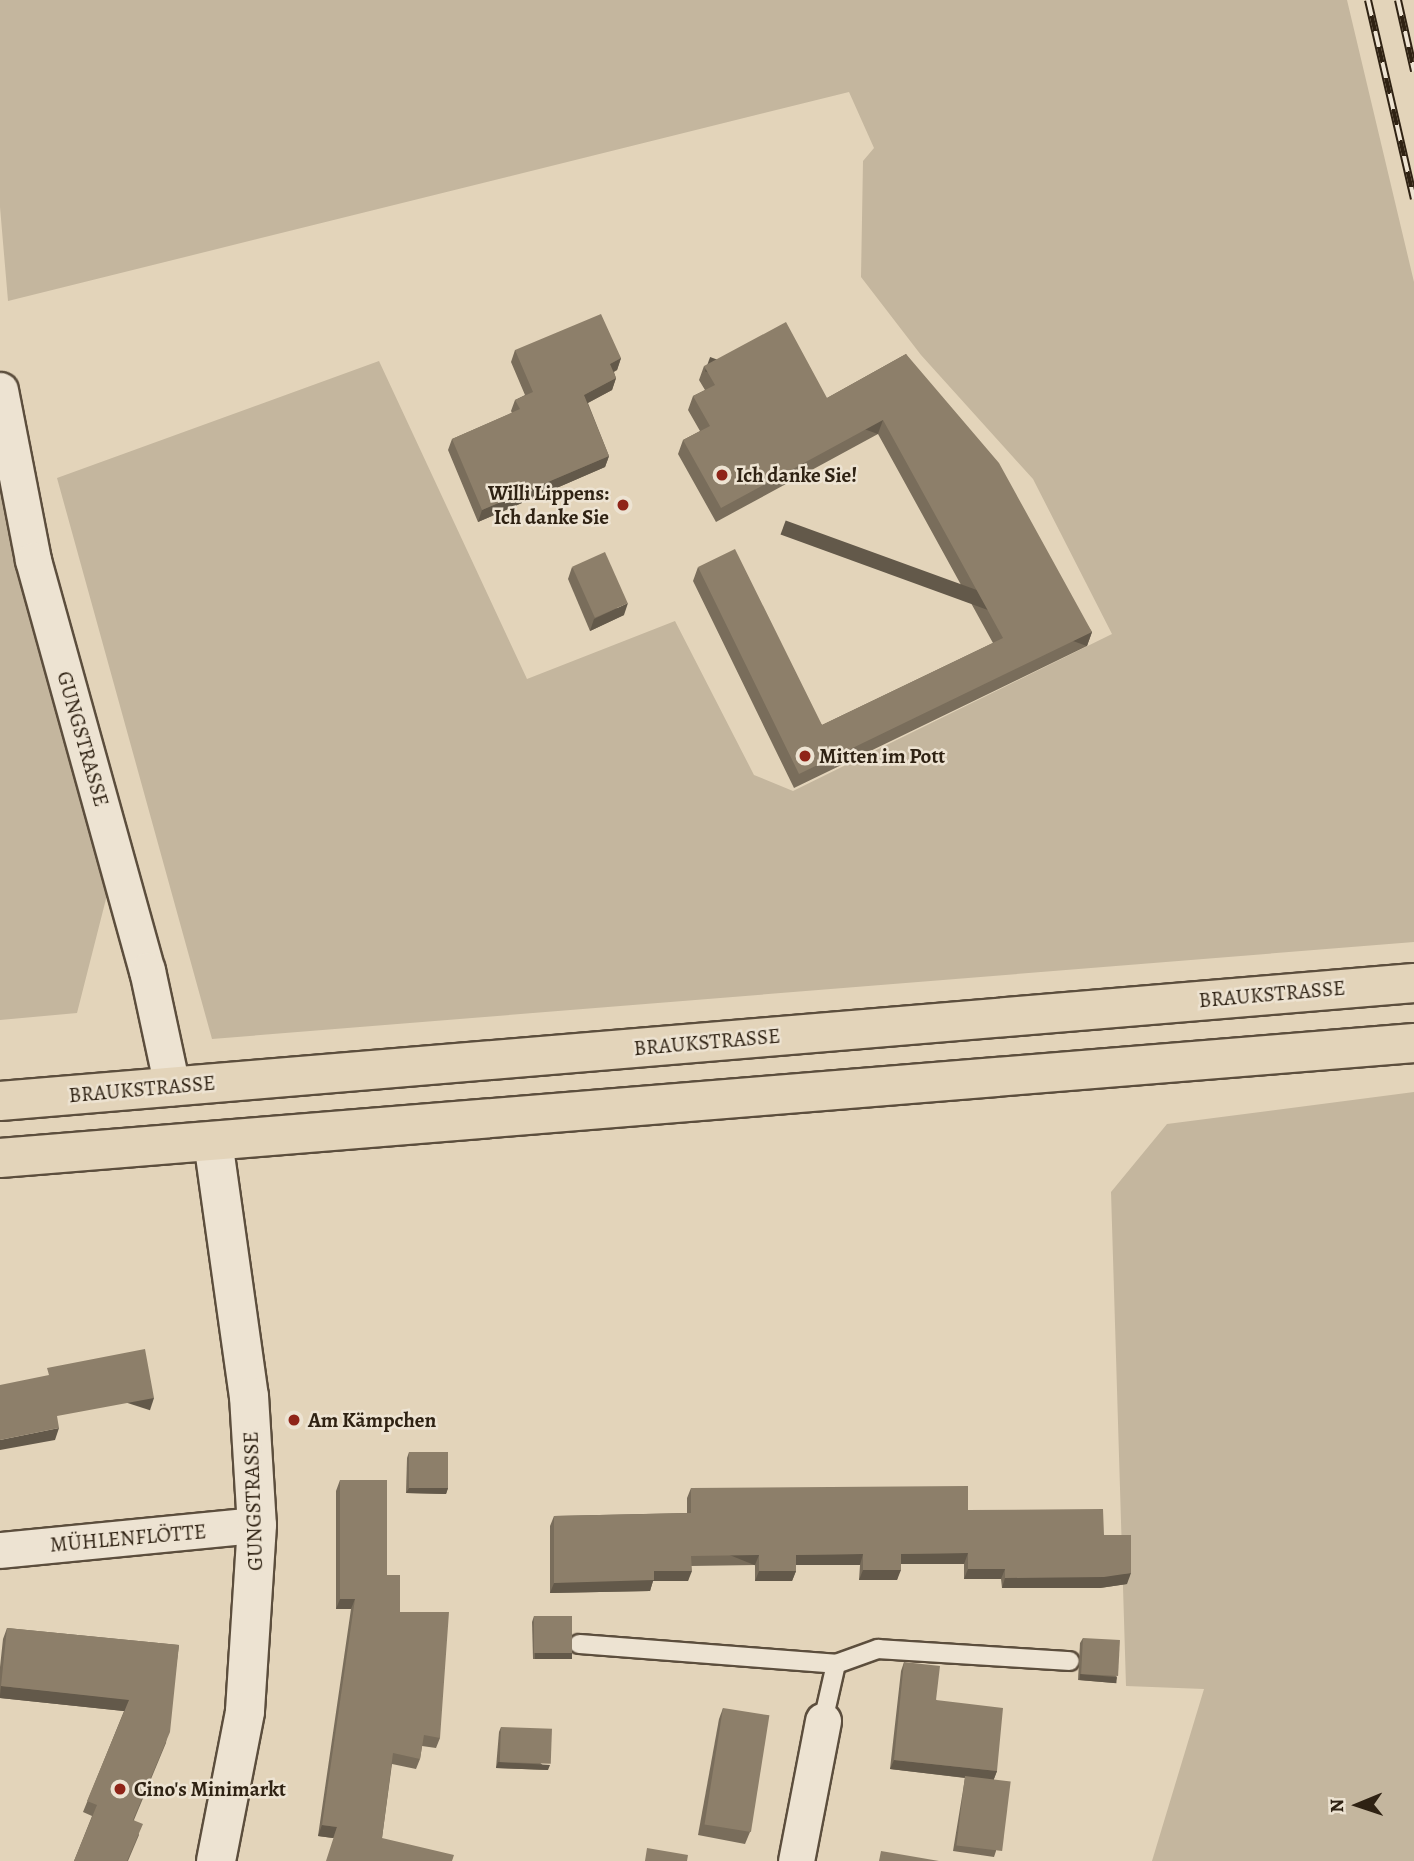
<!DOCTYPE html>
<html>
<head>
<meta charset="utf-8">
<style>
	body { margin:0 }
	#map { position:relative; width:1414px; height:1861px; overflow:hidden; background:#e3d4ba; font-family:Alegreya,serif }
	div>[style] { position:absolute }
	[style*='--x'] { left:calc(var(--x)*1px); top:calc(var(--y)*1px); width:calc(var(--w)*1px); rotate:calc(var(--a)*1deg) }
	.green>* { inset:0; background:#c4b69e }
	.roads { filter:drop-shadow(2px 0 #5c4e3d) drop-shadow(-2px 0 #5c4e3d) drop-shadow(0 2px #5c4e3d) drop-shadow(0 -2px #5c4e3d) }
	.service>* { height:18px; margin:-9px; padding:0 9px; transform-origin:9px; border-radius:9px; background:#ede3d2 }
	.minor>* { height:35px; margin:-17.5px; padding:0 17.5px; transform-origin:17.5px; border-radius:17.5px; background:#ede3d2 }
	.tertiary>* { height:38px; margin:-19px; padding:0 19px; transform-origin:19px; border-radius:19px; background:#ede3d2 }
	.primary>* { height:38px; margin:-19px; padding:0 19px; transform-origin:19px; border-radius:19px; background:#e3d4ba }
	.rail>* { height:8px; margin-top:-4px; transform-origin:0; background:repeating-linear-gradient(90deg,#ede3d2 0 16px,#2f2213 0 32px); box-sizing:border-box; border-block:2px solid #2f2213 }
	.wall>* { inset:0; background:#796d5b }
	.shaded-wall>* { inset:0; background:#63594a; transform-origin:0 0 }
	.building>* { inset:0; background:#8d7f6a; transform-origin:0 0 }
	.dots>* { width:19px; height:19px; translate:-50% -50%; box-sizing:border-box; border:4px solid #ede3d2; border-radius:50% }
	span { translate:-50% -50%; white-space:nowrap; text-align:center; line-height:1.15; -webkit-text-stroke:5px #ede3d2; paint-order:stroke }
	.poi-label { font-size:21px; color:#2f2213; font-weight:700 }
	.left { translate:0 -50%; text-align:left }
	.right { translate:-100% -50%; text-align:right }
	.street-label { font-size:21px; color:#2f2213 }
	.north { position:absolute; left:1323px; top:1770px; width:70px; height:70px; -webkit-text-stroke:5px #ede3d2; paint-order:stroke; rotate:268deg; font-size:19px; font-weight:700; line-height:28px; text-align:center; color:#2f2213 }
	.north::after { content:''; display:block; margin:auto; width:24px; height:32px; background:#2f2213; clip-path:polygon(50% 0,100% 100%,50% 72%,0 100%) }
</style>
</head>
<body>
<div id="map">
	<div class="green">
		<i style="clip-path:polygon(0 0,1347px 0,1414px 282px,1414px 942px,212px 1039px,57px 478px,379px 361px,527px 679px,675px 621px,754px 775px,793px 791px,1112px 634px,1033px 479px,921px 355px,861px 277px,863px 161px,874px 148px,849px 92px,8px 301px,0 207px)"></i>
		<i style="clip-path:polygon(0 482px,15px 564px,107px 895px,77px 1013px,0 1020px)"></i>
		<i style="clip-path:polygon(1414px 1092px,1414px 1861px,1152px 1861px,1204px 1689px,1126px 1686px,1111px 1192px,1167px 1124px)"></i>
	</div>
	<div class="roads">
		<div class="service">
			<i style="--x:579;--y:1644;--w:258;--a:4.4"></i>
			<i style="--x:836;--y:1664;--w:58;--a:102.8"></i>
			<i style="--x:836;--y:1664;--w:45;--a:-19.7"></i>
			<i style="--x:878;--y:1649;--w:192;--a:3.6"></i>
		</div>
		<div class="minor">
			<i style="--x:0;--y:390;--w:173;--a:79"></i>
			<i style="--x:33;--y:560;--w:426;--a:74.5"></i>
			<i style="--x:147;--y:970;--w:120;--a:77.9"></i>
			<i style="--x:0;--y:1550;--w:258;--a:-5.6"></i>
			<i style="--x:796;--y:1861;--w:143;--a:-79.1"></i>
		</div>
		<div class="tertiary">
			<i style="--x:213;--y:1141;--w:258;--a:82"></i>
			<i style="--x:249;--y:1396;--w:129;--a:86.5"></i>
			<i style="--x:257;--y:1525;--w:187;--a:93.7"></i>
			<i style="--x:245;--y:1712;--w:152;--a:101"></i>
		</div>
		<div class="primary">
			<i style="--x:0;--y:1101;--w:1419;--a:-4.77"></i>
			<i style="--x:0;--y:1158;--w:1419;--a:-4.65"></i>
		</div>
	</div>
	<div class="rail">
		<i style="--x:1368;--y:0;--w:204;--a:77"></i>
		<i style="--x:1398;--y:0;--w:73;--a:77.3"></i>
	</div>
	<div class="wall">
		<i style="clip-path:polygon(515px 350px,621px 358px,617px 370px,614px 372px,616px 378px,612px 390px,588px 403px,609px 456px,605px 467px,478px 522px,448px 450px,452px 439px,512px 413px,511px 411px,515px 400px,525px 395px,511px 362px)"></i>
		<i style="clip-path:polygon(906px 354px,1092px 632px,1087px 646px,794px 788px,693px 581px,698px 567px,822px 725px,993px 643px,878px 434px,716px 522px,678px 454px,683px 440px,700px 431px,688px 410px,693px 396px,705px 390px,699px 380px,704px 366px,827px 398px)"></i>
		<i style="clip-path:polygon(572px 567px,624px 615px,590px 631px,568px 579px)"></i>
		<i style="clip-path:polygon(409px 1452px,448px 1488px,446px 1494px,406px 1493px,407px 1458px)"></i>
		<i style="clip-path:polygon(340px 1480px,387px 1575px,400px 1612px,440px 1738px,436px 1748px,422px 1746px,420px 1759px,416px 1769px,392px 1764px,382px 1838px,333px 1838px,318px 1836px,351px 1609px,336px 1609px,336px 1491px)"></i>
		<i style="clip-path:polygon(691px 1488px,968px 1510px,1104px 1535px,1127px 1584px,1100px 1588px,1002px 1588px,1001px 1579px,964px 1579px,964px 1564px,901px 1564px,897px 1580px,859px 1580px,860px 1565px,796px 1565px,796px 1571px,792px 1581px,755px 1581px,755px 1565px,691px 1566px,688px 1581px,653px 1581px,650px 1591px,550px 1593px,550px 1526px,554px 1516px,687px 1513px,687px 1498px)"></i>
		<i style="clip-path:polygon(534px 1616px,572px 1653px,570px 1659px,533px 1659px,532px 1622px)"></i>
		<i style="clip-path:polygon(7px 1628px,179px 1645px,166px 1743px,134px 1820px,139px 1835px,128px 1861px,74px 1861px,92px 1816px,83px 1812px,124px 1711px,0 1698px,0 1667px,3px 1639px)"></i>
		<i style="clip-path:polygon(1083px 1638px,1117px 1677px,1115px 1683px,1078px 1680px,1080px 1643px)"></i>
		<i style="clip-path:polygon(904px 1662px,997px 1771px,994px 1779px,996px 1851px,994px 1857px,953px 1851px,965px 1778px,890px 1769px,901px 1671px)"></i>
		<i style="clip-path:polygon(723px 1708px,750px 1832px,745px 1844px,698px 1835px,719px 1719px)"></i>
		<i style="clip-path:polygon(501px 1727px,548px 1770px,496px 1768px,499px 1732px)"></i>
	</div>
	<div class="shaded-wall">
		<i style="clip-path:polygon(621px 358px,617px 370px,606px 375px,610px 364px)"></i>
		<i style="clip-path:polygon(616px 378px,612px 390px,580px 407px,584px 395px)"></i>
		<i style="left:883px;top:420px;width:15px;height:184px;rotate:110deg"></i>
		<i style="clip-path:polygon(609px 456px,605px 467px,478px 522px,482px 510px)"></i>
		<i style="clip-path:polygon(628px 603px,624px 615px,590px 631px,594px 619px)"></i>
		<i style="left:1092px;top:632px;width:15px;height:326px;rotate:110deg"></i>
		<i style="left:154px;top:1398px;width:13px;height:99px;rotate:108deg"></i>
		<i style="clip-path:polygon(59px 1428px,55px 1440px,0 1450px,0 1440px)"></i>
		<i style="clip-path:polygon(409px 1488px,448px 1488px,446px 1494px,406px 1493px)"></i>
		<i style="clip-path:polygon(968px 1553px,964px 1564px,897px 1564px,901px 1554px)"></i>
		<i style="clip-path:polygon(863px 1554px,860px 1565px,792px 1565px,796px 1555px)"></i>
		<i style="left:759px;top:1555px;width:11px;height:68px;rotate:112deg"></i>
		<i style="clip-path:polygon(968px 1569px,1005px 1569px,1001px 1579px,964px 1579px)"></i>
		<i style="clip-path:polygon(863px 1570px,901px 1570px,897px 1580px,859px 1580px)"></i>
		<i style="clip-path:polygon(654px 1571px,692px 1571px,688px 1581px,653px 1581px,650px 1591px,550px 1593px,554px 1583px)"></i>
		<i style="clip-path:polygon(759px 1571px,796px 1571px,792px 1581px,755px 1581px)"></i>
		<i style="clip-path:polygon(1131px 1573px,1127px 1584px,1100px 1588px,1002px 1588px,1005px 1578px)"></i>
		<i style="clip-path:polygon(340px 1599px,355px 1599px,351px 1609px,336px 1609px)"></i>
		<i style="left:535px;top:1653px;width:37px;height:6px"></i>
		<i style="left:1080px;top:1674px;width:37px;height:6px;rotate:5deg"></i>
		<i style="left:1px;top:1686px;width:129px;height:12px;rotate:6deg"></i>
		<i style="clip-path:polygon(894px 1760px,997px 1771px,993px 1781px,890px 1769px)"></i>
		<i style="clip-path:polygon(498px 1762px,550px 1765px,548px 1770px,496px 1768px)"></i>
		<i style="clip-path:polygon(322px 1825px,337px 1827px,333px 1838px,318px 1836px)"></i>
	</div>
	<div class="building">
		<i style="clip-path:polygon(601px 314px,621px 358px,610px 364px,616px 378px,584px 395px,609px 456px,482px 510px,452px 439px,520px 409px,515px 400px,533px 392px,515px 350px)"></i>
		<i style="clip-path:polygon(786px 322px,827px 398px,906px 354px,999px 463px,1092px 632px,799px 774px,698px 567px,735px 549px,822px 725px,1003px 638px,883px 420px,721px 508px,683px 440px,710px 426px,693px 396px,715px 385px,704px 366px)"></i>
		<i style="left:605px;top:552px;width:56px;height:36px;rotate:66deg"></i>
		<i style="clip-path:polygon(145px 1349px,154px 1398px,57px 1416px,59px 1428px,0 1440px,0 1385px,49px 1375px,47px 1368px)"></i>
		<i style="left:409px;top:1452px;width:39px;height:36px"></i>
		<i style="clip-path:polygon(340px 1480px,387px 1480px,387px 1575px,400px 1575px,400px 1612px,449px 1612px,440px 1738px,424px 1735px,420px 1759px,393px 1753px,382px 1838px,454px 1855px,452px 1861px,326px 1861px,337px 1827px,322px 1825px,355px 1599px,340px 1599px)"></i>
		<i style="clip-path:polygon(968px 1486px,968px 1510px,1103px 1509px,1104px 1535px,1131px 1535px,1131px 1573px,1104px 1577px,1005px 1578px,1005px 1569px,968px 1569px,968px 1553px,901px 1554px,901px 1570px,863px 1570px,863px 1554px,796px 1555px,796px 1571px,759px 1571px,759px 1555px,691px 1556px,692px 1571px,654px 1571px,654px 1580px,554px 1583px,554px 1516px,691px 1513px,691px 1488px)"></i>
		<i style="left:534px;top:1616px;width:38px;height:37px"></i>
		<i style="clip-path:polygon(7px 1628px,179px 1645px,170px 1732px,133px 1820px,143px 1824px,127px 1861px,74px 1861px,97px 1805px,87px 1801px,129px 1700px,1px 1686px)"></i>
		<i style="left:1083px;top:1638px;width:37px;height:36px;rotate:3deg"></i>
		<i style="clip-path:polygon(904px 1662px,940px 1666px,936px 1700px,1003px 1708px,997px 1771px,894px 1760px)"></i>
		<i style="left:723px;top:1708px;width:47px;height:118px;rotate:9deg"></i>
		<i style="left:501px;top:1727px;width:51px;height:35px;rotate:2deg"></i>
		<i style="left:965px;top:1776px;width:46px;height:70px;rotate:7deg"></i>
		<i style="clip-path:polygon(647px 1848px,688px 1855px,687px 1861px,645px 1861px)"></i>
		<i style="clip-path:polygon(881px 1851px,939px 1861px,879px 1861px)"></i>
	</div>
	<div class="dots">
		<i style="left:722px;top:475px;background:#8f2418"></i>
		<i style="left:623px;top:505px;background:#8f2418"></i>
		<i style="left:805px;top:756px;background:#8f2418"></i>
		<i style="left:294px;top:1420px;background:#8f2418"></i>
		<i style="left:120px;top:1789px;background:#8f2418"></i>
	</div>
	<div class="poi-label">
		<span class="left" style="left:736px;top:475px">Ich danke Sie!</span>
		<span class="right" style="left:609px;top:505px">Willi Lippens:<br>Ich danke Sie</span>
		<span class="left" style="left:819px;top:756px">Mitten im Pott</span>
		<span class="left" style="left:308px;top:1420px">Am Kämpchen</span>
		<span class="left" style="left:134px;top:1789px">Cino's Minimarkt</span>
	</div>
	<div class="street-label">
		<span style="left:83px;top:739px;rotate:74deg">GUNGSTRASSE</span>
		<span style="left:1272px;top:994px;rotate:-5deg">BRAUKSTRASSE</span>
		<span style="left:707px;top:1042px;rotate:-5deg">BRAUKSTRASSE</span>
		<span style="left:142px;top:1089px;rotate:-5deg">BRAUKSTRASSE</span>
		<span style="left:253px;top:1501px;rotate:-92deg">GUNGSTRASSE</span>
		<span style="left:128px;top:1538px;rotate:-5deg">MÜHLENFLÖTTE</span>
	</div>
	<div class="north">N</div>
</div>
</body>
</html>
